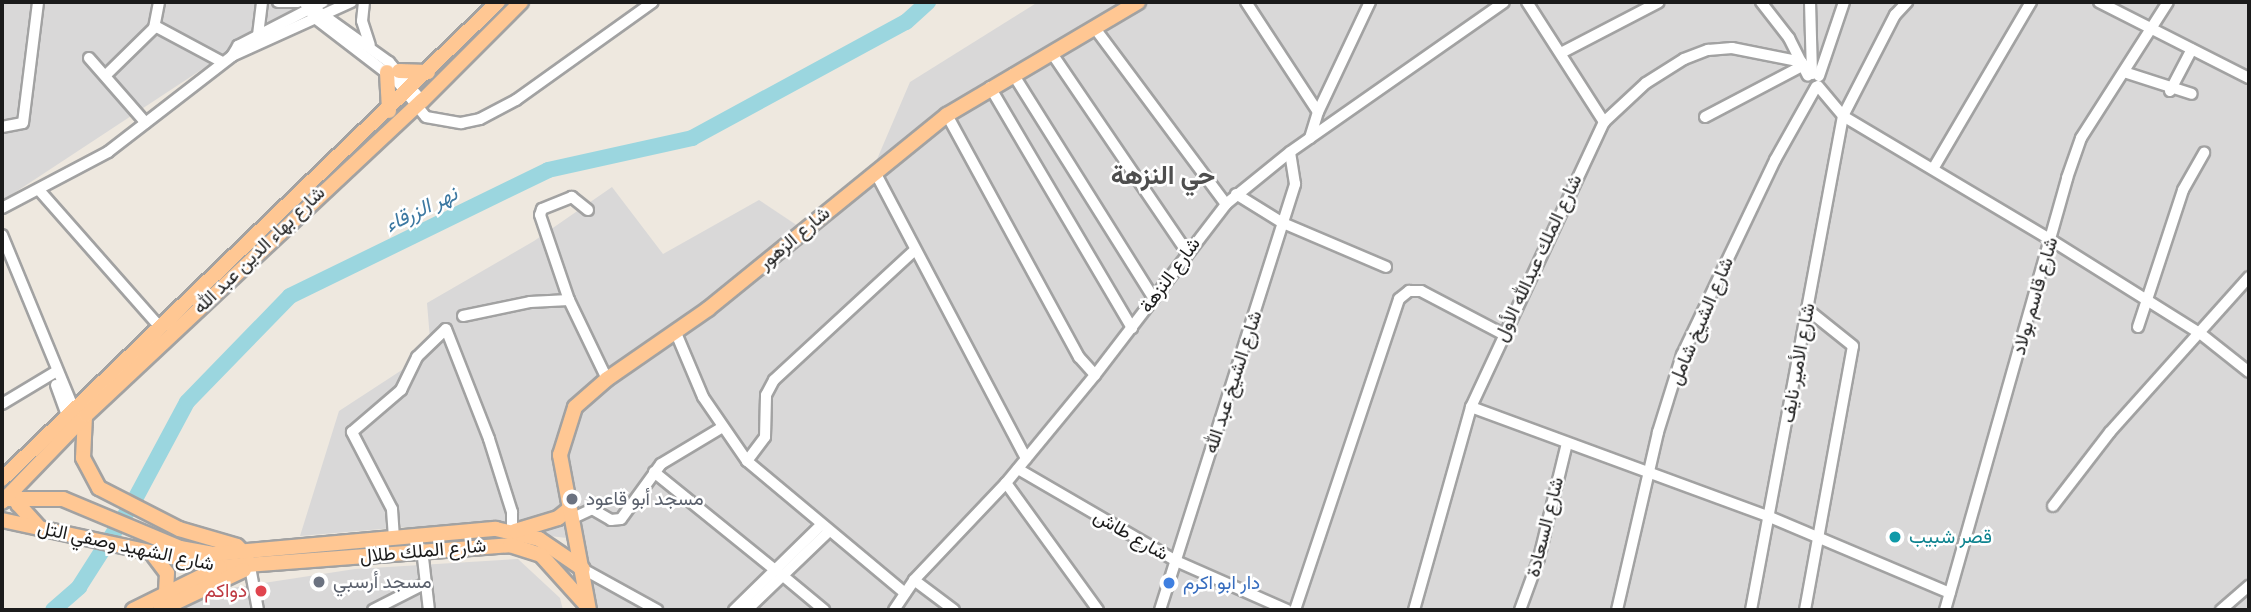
<!DOCTYPE html>
<html>
<head>
<meta charset="utf-8">
<style>
	body { margin:0 }
	#map { position:relative; width:2251px; height:612px; overflow:hidden; background:#eee8df; font-family:"Roboto Condensed",Vazirmatn,sans-serif }
	div>[style] { position:absolute }
	[style*='--x'] { left:calc(var(--x)*1px); top:calc(var(--y)*1px); width:calc(var(--w)*1px); rotate:calc(var(--a)*1deg) }
	.residential>* { inset:0; background:#d9d8d8 }
	.river>* { height:16px; margin:-8px; padding:0 8px; transform-origin:8px; border-radius:8px; background:#9bd6df }
	.roads { filter:drop-shadow(2px 0 #a2a2a2) drop-shadow(-2px 0 #a2a2a2) drop-shadow(0 2px #a2a2a2) drop-shadow(0 -2px #a2a2a2) }
	.minor>* { height:10px; margin:-5px; padding:0 5px; transform-origin:5px; border-radius:5px; background:#fff }
	.major>* { height:14px; margin:-7px; padding:0 7px; transform-origin:7px; border-radius:7px; background:#ffc793 }
	.dots>* { width:19px; height:19px; translate:-50% -50%; box-sizing:border-box; border:4px solid #fff; border-radius:50% }
	span { translate:-50% -50%; white-space:nowrap; text-align:center; line-height:1.15; -webkit-text-stroke:5px #fff; paint-order:stroke }
	.street-label { font-size:19px; color:#1b1b1b }
	.worship-label { font-size:19px; color:#5b616d }
	.left { translate:0 -50%; text-align:left }
	.culture-label { font-size:19px; color:#0d838f }
	.shop-label { font-size:19px; color:#366cbe }
	.health-label { font-size:19px; color:#be3a42 }
	.right { translate:-100% -50%; text-align:right }
	.water-label { font-size:21px; color:#3c78a1; font-style:italic }
	.district-label { font-size:26px; color:#4e4e4e; font-weight:700 }
	.frame { position:absolute; inset:0; border:4px solid #1b1b1b; pointer-events:none }
</style>
</head>
<body>
<div id="map">
	<div class="residential">
		<i style="clip-path:polygon(2px 2px,313px 2px,245px 41px,2px 201px)"></i>
		<i style="clip-path:polygon(1038px 2px,2249px 2px,2249px 610px,596px 610px,593px 590px,567px 538px,480px 528px,405px 527px,300px 536px,339px 411px,431px 351px,427px 303px,534px 241px,612px 187px,663px 254px,759px 200px,807px 232px,866px 185px,910px 82px)"></i>
		<i style="clip-path:polygon(518px 559px,560px 598px,563px 610px,177px 610px,218px 590px,355px 569px)"></i>
	</div>
	<div class="river">
		<i style="--x:53;--y:610;--w:35;--a:-41"></i>
		<i style="--x:79;--y:587;--w:102;--a:-57.4"></i>
		<i style="--x:134;--y:501;--w:112;--a:-61.8"></i>
		<i style="--x:187;--y:402;--w:148;--a:-45.8"></i>
		<i style="--x:290;--y:296;--w:287;--a:-26"></i>
		<i style="--x:548;--y:170;--w:148;--a:-12.5"></i>
		<i style="--x:692;--y:138;--w:243;--a:-28.5"></i>
		<i style="--x:906;--y:22;--w:30;--a:-42"></i>
	</div>
	<div class="roads">
		<div class="minor">
			<i style="--x:278;--y:2;--w:20;--a:0"></i>
			<i style="--x:304;--y:2;--w:19;--a:55"></i>
			<i style="--x:315;--y:18;--w:103;--a:37.5"></i>
			<i style="--x:397;--y:81;--w:46;--a:51.1"></i>
			<i style="--x:426;--y:117;--w:36;--a:10"></i>
			<i style="--x:461;--y:123;--w:19;--a:-12"></i>
			<i style="--x:480;--y:119;--w:41;--a:-27.8"></i>
			<i style="--x:516;--y:100;--w:168;--a:-35.6"></i>
			<i style="--x:364;--y:2;--w:19;--a:96"></i>
			<i style="--x:362;--y:21;--w:25;--a:72"></i>
			<i style="--x:1246;--y:2;--w:131;--a:56.8"></i>
			<i style="--x:1527;--y:2;--w:143;--a:57.3"></i>
			<i style="--x:1761;--y:2;--w:46;--a:52.1"></i>
			<i style="--x:1789;--y:38;--w:42;--a:63.4"></i>
			<i style="--x:1810;--y:2;--w:72;--a:88.4"></i>
			<i style="--x:2099;--y:2;--w:168;--a:26.9"></i>
			<i style="--x:308;--y:4;--w:100;--a:35.6"></i>
			<i style="--x:389;--y:62;--w:51;--a:49.8"></i>
			<i style="--x:155;--y:26;--w:76;--a:28.2"></i>
			<i style="--x:1094;--y:27;--w:221;--a:53.3"></i>
			<i style="--x:258;--y:35;--w:33;--a:-83"></i>
			<i style="--x:1051;--y:52;--w:242;--a:55.8"></i>
			<i style="--x:1561;--y:53;--w:110;--a:-27.5"></i>
			<i style="--x:232;--y:56;--w:131;--a:-24.4"></i>
			<i style="--x:89;--y:58;--w:86;--a:48.8"></i>
			<i style="--x:2124;--y:72;--w:71;--a:17.9"></i>
			<i style="--x:1013;--y:74;--w:263;--a:57.9"></i>
			<i style="--x:106;--y:75;--w:67;--a:-44.4"></i>
			<i style="--x:154;--y:28;--w:26;--a:-79"></i>
			<i style="--x:1819;--y:76;--w:78;--a:-71.3"></i>
			<i style="--x:1818;--y:86;--w:39;--a:50"></i>
			<i style="--x:1843;--y:116;--w:242;--a:30.8"></i>
			<i style="--x:2051;--y:240;--w:177;--a:32.1"></i>
			<i style="--x:2201;--y:334;--w:61;--a:38.4"></i>
			<i style="--x:990;--y:87;--w:280;--a:59.5"></i>
			<i style="--x:2170;--y:91;--w:47;--a:-62.4"></i>
			<i style="--x:947;--y:115;--w:276;--a:61.4"></i>
			<i style="--x:1079;--y:357;--w:24;--a:48"></i>
			<i style="--x:1705;--y:117;--w:112;--a:-27.7"></i>
			<i style="--x:2;--y:127;--w:21;--a:-11"></i>
			<i style="--x:23;--y:123;--w:122;--a:-82.9"></i>
			<i style="--x:1310;--y:138;--w:27;--a:-73"></i>
			<i style="--x:1318;--y:112;--w:122;--a:-64.7"></i>
			<i style="--x:1933;--y:169;--w:194;--a:-59.6"></i>
			<i style="--x:875;--y:172;--w:324;--a:62.2"></i>
			<i style="--x:39;--y:190;--w:180;--a:48.6"></i>
			<i style="--x:1236;--y:194;--w:55;--a:31.7"></i>
			<i style="--x:1283;--y:223;--w:112;--a:23.1"></i>
			<i style="--x:2;--y:208;--w:120;--a:-27.8"></i>
			<i style="--x:108;--y:152;--w:157;--a:-37.7"></i>
			<i style="--x:232;--y:56;--w:12;--a:-59"></i>
			<i style="--x:238;--y:46;--w:96;--a:-27.4"></i>
			<i style="--x:588;--y:210;--w:21;--a:-141"></i>
			<i style="--x:572;--y:197;--w:32;--a:158"></i>
			<i style="--x:542;--y:209;--w:6;--a:108"></i>
			<i style="--x:540;--y:215;--w:90;--a:71.2"></i>
			<i style="--x:569;--y:300;--w:88;--a:64.3"></i>
			<i style="--x:2;--y:235;--w:186;--a:67.6"></i>
			<i style="--x:463;--y:316;--w:68;--a:-11.8"></i>
			<i style="--x:530;--y:302;--w:39;--a:-3"></i>
			<i style="--x:2138;--y:327;--w:144;--a:-71.8"></i>
			<i style="--x:2183;--y:190;--w:43;--a:-60.4"></i>
			<i style="--x:676;--y:333;--w:69;--a:67.1"></i>
			<i style="--x:703;--y:397;--w:78;--a:55.5"></i>
			<i style="--x:747;--y:461;--w:206;--a:39.9"></i>
			<i style="--x:56;--y:385;--w:30;--a:70"></i>
			<i style="--x:2;--y:404;--w:64;--a:-31"></i>
			<i style="--x:1471;--y:407;--w:319;--a:20.2"></i>
			<i style="--x:1770;--y:517;--w:195;--a:22.9"></i>
			<i style="--x:747;--y:461;--w:30;--a:-53"></i>
			<i style="--x:765;--y:437;--w:42;--a:-88.6"></i>
			<i style="--x:766;--y:395;--w:17;--a:-62"></i>
			<i style="--x:774;--y:380;--w:190;--a:-42.7"></i>
			<i style="--x:1018;--y:469;--w:183;--a:30.2"></i>
			<i style="--x:1176;--y:561;--w:121;--a:23.8"></i>
			<i style="--x:654;--y:472;--w:156;--a:39"></i>
			<i style="--x:1006;--y:483;--w:157;--a:54.1"></i>
			<i style="--x:2053;--y:506;--w:93;--a:-52.4"></i>
			<i style="--x:2110;--y:432;--w:208;--a:-48.1"></i>
			<i style="--x:571;--y:519;--w:23;--a:-25"></i>
			<i style="--x:592;--y:509;--w:22;--a:30"></i>
			<i style="--x:611;--y:520;--w:10;--a:-6"></i>
			<i style="--x:621;--y:519;--w:68;--a:-54"></i>
			<i style="--x:661;--y:464;--w:70;--a:-31"></i>
			<i style="--x:394;--y:538;--w:29;--a:-94"></i>
			<i style="--x:392;--y:509;--w:87;--a:-117.5"></i>
			<i style="--x:352;--y:432;--w:65;--a:-40.6"></i>
			<i style="--x:401;--y:390;--w:37;--a:-64"></i>
			<i style="--x:417;--y:357;--w:40;--a:-44"></i>
			<i style="--x:446;--y:329;--w:118;--a:68.6"></i>
			<i style="--x:489;--y:439;--w:77;--a:72.5"></i>
			<i style="--x:512;--y:512;--w:19;--a:90"></i>
			<i style="--x:422;--y:549;--w:61;--a:83.5"></i>
			<i style="--x:250;--y:567;--w:44;--a:79.5"></i>
			<i style="--x:583;--y:569;--w:85;--a:29"></i>
			<i style="--x:782;--y:575;--w:55;--a:39.8"></i>
			<i style="--x:914;--y:580;--w:50;--a:36.9"></i>
			<i style="--x:373;--y:610;--w:59;--a:-27"></i>
			<i style="--x:734;--y:610;--w:120;--a:-44.3"></i>
			<i style="--x:747;--y:610;--w:112;--a:-43.9"></i>
			<i style="--x:894;--y:610;--w:36;--a:-56"></i>
			<i style="--x:914;--y:580;--w:134;--a:-46.5"></i>
			<i style="--x:1006;--y:483;--w:140;--a:-50.5"></i>
			<i style="--x:1095;--y:375;--w:215;--a:-52.5"></i>
			<i style="--x:1226;--y:204;--w:82;--a:-39.1"></i>
			<i style="--x:1290;--y:152;--w:261;--a:-35"></i>
			<i style="--x:1160;--y:610;--w:447;--a:-72.4"></i>
			<i style="--x:1295;--y:184;--w:32;--a:-99"></i>
			<i style="--x:1295;--y:610;--w:328;--a:-71.5"></i>
			<i style="--x:1399;--y:299;--w:13;--a:-39"></i>
			<i style="--x:1409;--y:291;--w:12;--a:0"></i>
			<i style="--x:1421;--y:291;--w:93;--a:27.7"></i>
			<i style="--x:1414;--y:610;--w:211;--a:-74.3"></i>
			<i style="--x:1471;--y:407;--w:315;--a:-65"></i>
			<i style="--x:1604;--y:122;--w:57;--a:-42.9"></i>
			<i style="--x:1646;--y:83;--w:45;--a:-32.3"></i>
			<i style="--x:1684;--y:59;--w:26;--a:-21"></i>
			<i style="--x:1708;--y:50;--w:24;--a:-5"></i>
			<i style="--x:1732;--y:48;--w:71;--a:11.3"></i>
			<i style="--x:1520;--y:610;--w:55;--a:-69.9"></i>
			<i style="--x:1539;--y:558;--w:118;--a:-76.3"></i>
			<i style="--x:1617;--y:610;--w:183;--a:-77"></i>
			<i style="--x:1658;--y:432;--w:81;--a:-72.7"></i>
			<i style="--x:1682;--y:355;--w:216;--a:-64.5"></i>
			<i style="--x:1775;--y:160;--w:84;--a:-60.7"></i>
			<i style="--x:1751;--y:610;--w:502;--a:-79.45"></i>
			<i style="--x:1843;--y:116;--w:114;--a:-62.8"></i>
			<i style="--x:1895;--y:15;--w:18;--a:-47"></i>
			<i style="--x:1805;--y:610;--w:268;--a:-79.7"></i>
			<i style="--x:1853;--y:346;--w:58;--a:-141.3"></i>
			<i style="--x:1945;--y:610;--w:449;--a:-74.2"></i>
			<i style="--x:2067;--y:178;--w:42;--a:-70.7"></i>
			<i style="--x:2081;--y:138;--w:161;--a:-57.4"></i>
			<i style="--x:2221;--y:610;--w:37;--a:-41"></i>
		</div>
		<div class="major">
			<i style="--x:399;--y:71;--w:29;--a:2"></i>
			<i style="--x:387;--y:72;--w:39;--a:87"></i>
			<i style="--x:85;--y:416;--w:42;--a:92.7"></i>
			<i style="--x:83;--y:458;--w:34;--a:62"></i>
			<i style="--x:99;--y:488;--w:90;--a:27.1"></i>
			<i style="--x:179;--y:529;--w:60;--a:16.3"></i>
			<i style="--x:237;--y:546;--w:14;--a:45"></i>
			<i style="--x:2;--y:479;--w:688;--a:-43.88"></i>
			<i style="--x:14;--y:491;--w:14;--a:73"></i>
			<i style="--x:18;--y:504;--w:31;--a:48"></i>
			<i style="--x:5;--y:499;--w:58;--a:0"></i>
			<i style="--x:63;--y:499;--w:127;--a:22.7"></i>
			<i style="--x:180;--y:548;--w:35;--a:10"></i>
			<i style="--x:214;--y:554;--w:283;--a:-5.1"></i>
			<i style="--x:496;--y:529;--w:44;--a:13.1"></i>
			<i style="--x:539;--y:539;--w:53;--a:34.3"></i>
			<i style="--x:2;--y:502;--w:121;--a:-46"></i>
			<i style="--x:86;--y:415;--w:460;--a:-43.1"></i>
			<i style="--x:422;--y:101;--w:140;--a:-45"></i>
			<i style="--x:2;--y:520;--w:223;--a:12.2"></i>
			<i style="--x:220;--y:567;--w:291;--a:-4.3"></i>
			<i style="--x:510;--y:545;--w:33;--a:18"></i>
			<i style="--x:541;--y:555;--w:70;--a:47.9"></i>
			<i style="--x:515;--y:531;--w:45;--a:-16.8"></i>
			<i style="--x:558;--y:518;--w:14;--a:-39"></i>
			<i style="--x:154;--y:556;--w:21;--a:53"></i>
			<i style="--x:167;--y:573;--w:21;--a:93"></i>
			<i style="--x:133;--y:610;--w:97;--a:-26.3"></i>
			<i style="--x:160;--y:610;--w:93;--a:-25.5"></i>
			<i style="--x:589;--y:610;--w:158;--a:-100.6"></i>
			<i style="--x:560;--y:455;--w:50;--a:-72.6"></i>
			<i style="--x:575;--y:407;--w:43;--a:-41.2"></i>
			<i style="--x:607;--y:379;--w:123;--a:-34.7"></i>
			<i style="--x:708;--y:309;--w:308;--a:-39.1"></i>
			<i style="--x:947;--y:115;--w:222;--a:-30.6"></i>
		</div>
	</div>
	<div class="dots">
		<i style="left:572px;top:499px;background:#6b7280"></i>
		<i style="left:1895px;top:537px;background:#0f9aa8"></i>
		<i style="left:319px;top:582px;background:#6b7280"></i>
		<i style="left:1169px;top:583px;background:#3f7fe0"></i>
		<i style="left:261px;top:591px;background:#e0444e"></i>
	</div>
	<div class="street-label">
		<span style="left:794px;top:238px;rotate:-40deg">شارع الزهور</span>
		<span style="left:259px;top:250px;rotate:-44deg">شارع بهاء الدين عبد الله</span>
		<span style="left:1538px;top:258px;rotate:-65deg">شارع الملك عبدالله الأول</span>
		<span style="left:1170px;top:275px;rotate:-54deg">شارع النزهة</span>
		<span style="left:2035px;top:296px;rotate:-74deg">شارع قاسم بولاد</span>
		<span style="left:1701px;top:321px;rotate:-67deg">شارع الشيخ شامل</span>
		<span style="left:1798px;top:363px;rotate:-80deg">شارع الأمير نايف</span>
		<span style="left:1233px;top:382px;rotate:-72deg">شارع الشيخ عبد الله</span>
		<span style="left:1545px;top:527px;rotate:-76deg">شارع السعادة</span>
		<span style="left:1131px;top:535px;rotate:30deg">شارع طاش</span>
		<span style="left:126px;top:546px;rotate:12deg">شارع الشهيد وصفي التل</span>
		<span style="left:423px;top:551px;rotate:-5deg">شارع الملك طلال</span>
	</div>
	<div class="worship-label">
		<span class="left" style="left:586px;top:499px">مسجد أبو قاعود</span>
		<span class="left" style="left:333px;top:582px">مسجد أرسبي</span>
	</div>
	<div class="culture-label">
		<span class="left" style="left:1909px;top:537px">قصر شبيب</span>
	</div>
	<div class="shop-label">
		<span class="left" style="left:1183px;top:583px">دار ابو اكرم</span>
	</div>
	<div class="health-label">
		<span class="right" style="left:247px;top:591px">دواكم</span>
	</div>
	<div class="water-label">
		<span style="left:421px;top:209px;rotate:-26deg">نهر الزرقاء</span>
	</div>
	<div class="district-label">
		<span style="left:1163px;top:176px">حي النزهة</span>
	</div>
	<div class="frame"></div>
</div>
</body>
</html>
